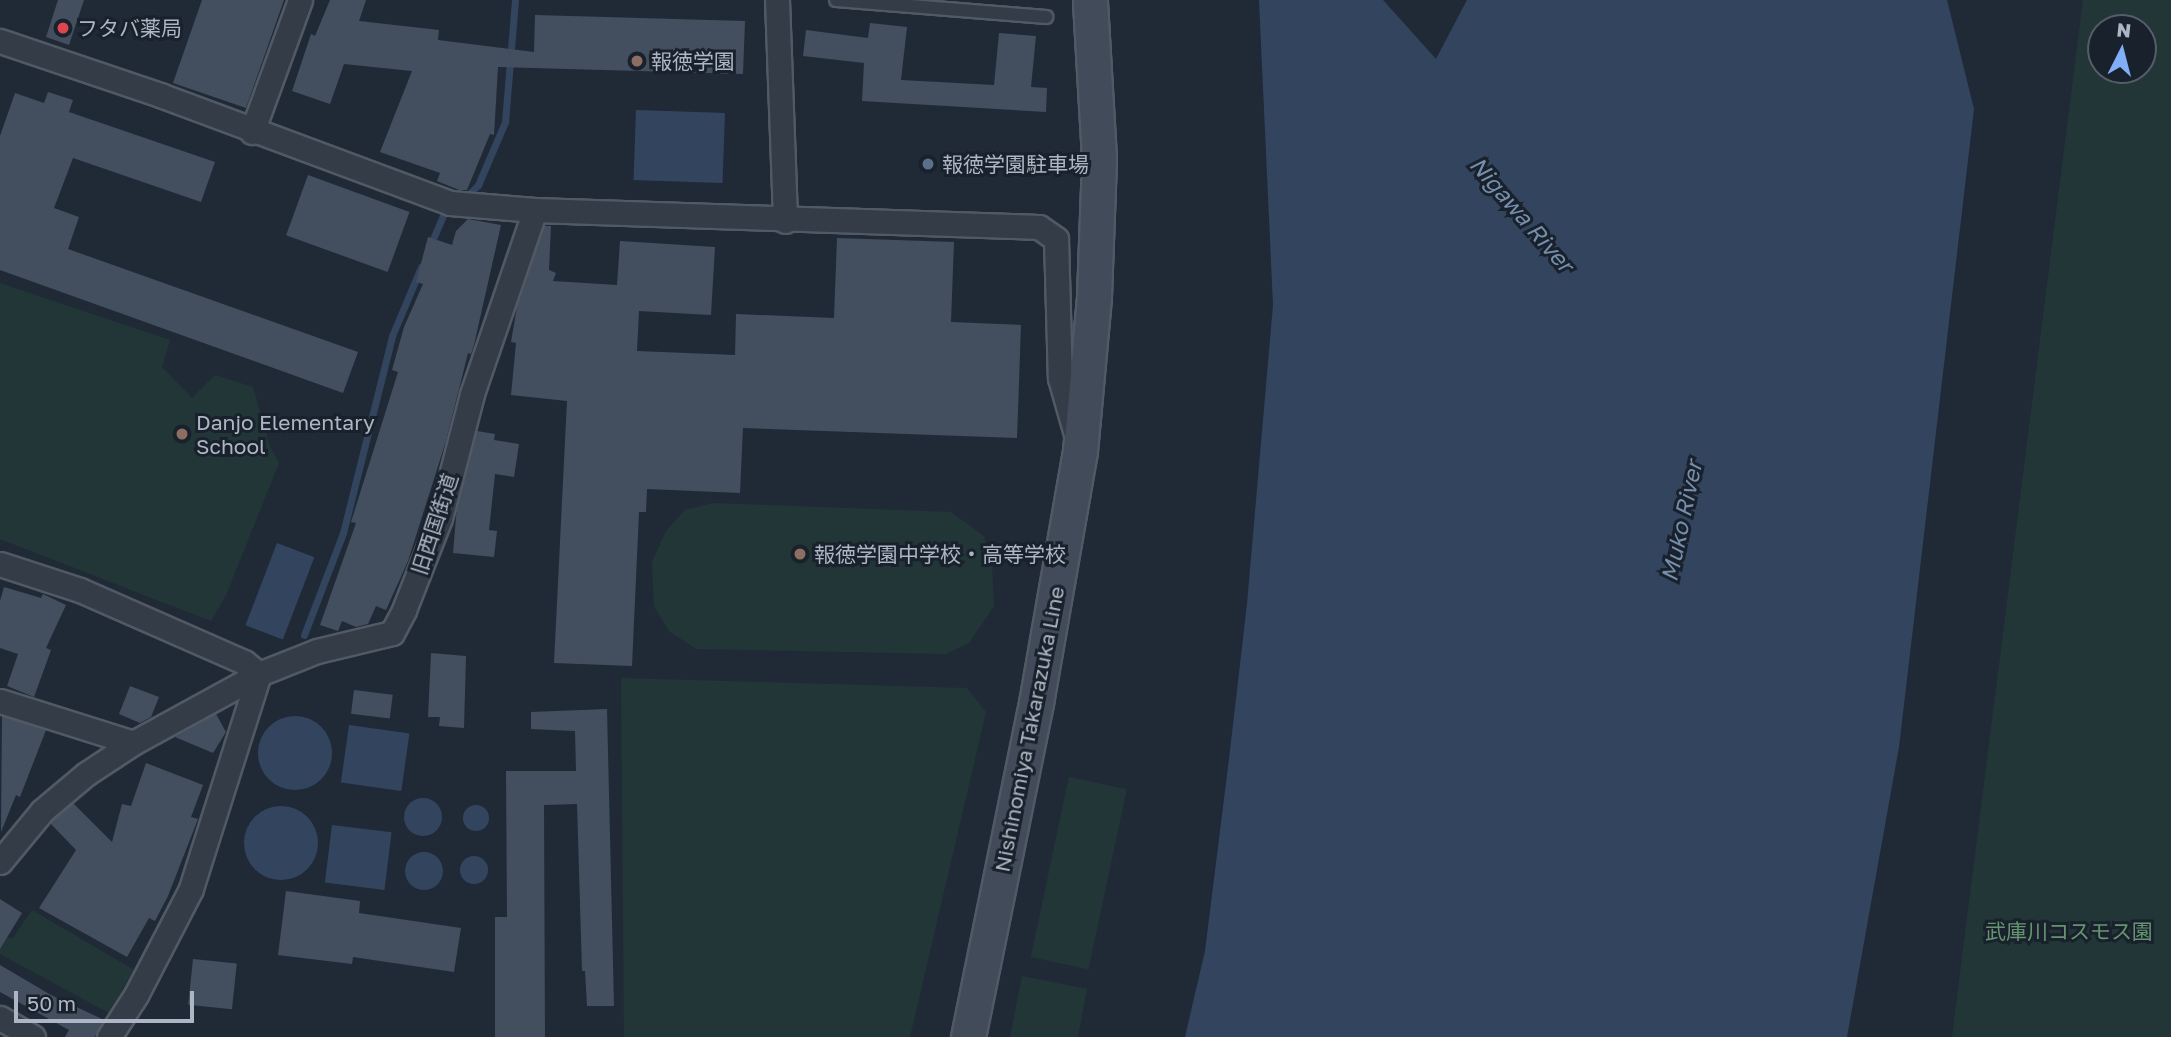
<!DOCTYPE html>
<html>
<head>
<meta charset="utf-8">
<style>
	body { margin:0 }
	#map { position:relative; width:2171px; height:1037px; overflow:hidden; background:#202a37; font-family:"Golos Text","Noto Sans JP",sans-serif }
	div>[style] { position:absolute }
	[style*='--x'] { left:calc(var(--x)*1px); top:calc(var(--y)*1px); width:calc(var(--w)*1px); rotate:calc(var(--a)*1deg) }
	.green>* { inset:0; background:#223638; transform-origin:0 0 }
	.water>* { inset:0; background:#33455e; transform-origin:0 0 }
	.round { border-radius:50% }
	.stream>* { height:7px; margin:-3.5px; padding:0 3.5px; transform-origin:3.5px; border-radius:3.5px; background:#33455e }
	.building>* { inset:0; background:#434f5f; transform-origin:0 0 }
	.roads { filter:drop-shadow(2px 0 #515965) drop-shadow(-2px 0 #515965) drop-shadow(0 2px #515965) drop-shadow(0 -2px #515965) }
	.lane>* { height:12px; margin:-6px; padding:0 6px; transform-origin:6px; border-radius:6px; background:#333c47 }
	.street>* { height:23px; margin:-11.5px; padding:0 11.5px; transform-origin:11.5px; border-radius:11.5px; background:#333c47 }
	.secondary>* { height:33px; margin:-16.5px; padding:0 16.5px; transform-origin:16.5px; border-radius:16.5px; background:#414b5a }
	.dots>* { width:19px; height:19px; translate:-50% -50%; box-sizing:border-box; border:4px solid #19212c; border-radius:50% }
	span { translate:-50% -50%; white-space:nowrap; text-align:center; line-height:1.15; -webkit-text-stroke:6px #19212c; paint-order:stroke }
	.poi-label { font-size:21px; color:#adb6c4 }
	.left { translate:0 -50%; text-align:left }
	.street-label { font-size:21px; color:#adb6c4 }
	.park-label { font-size:21px; color:#659470 }
	.water-label { font-size:23px; color:#758eac; font-style:italic }
	.north { position:absolute; left:2087px; top:14px; width:70px; height:70px; box-sizing:border-box; background:#19212c; border:2px solid #545d69; border-radius:50%; rotate:6deg; font-size:19px; font-weight:700; line-height:28px; text-align:center; color:#adb6c4 }
	.north::after { content:''; display:block; margin:auto; width:24px; height:32px; background:#80aff7; clip-path:polygon(50% 0,100% 100%,50% 72%,0 100%) }
	.scale { position:absolute; left:14px; top:991px; width:180px; height:32px; box-sizing:border-box; border:4px solid #adb6c4; border-top:0; padding-left:9px; font-size:21px; line-height:24px; white-space:nowrap; color:#adb6c4; -webkit-text-stroke:5px #19212c; paint-order:stroke }
</style>
</head>
<body>
<div id="map">
	<div class="green">
		<i style="clip-path:polygon(evenodd,2083px 0,2171px 0,2171px 1037px,1952px 1037px,2083px 0,2101px 28px,2143px 28px,2143px 70px,2101px 70px,2101px 28px)"></i>
		<i style="clip-path:polygon(0 283px,170px 340px,162px 367px,192px 398px,215px 375px,253px 387px,269px 444px,279px 463px,226px 595px,211px 621px,0 539px)"></i>
		<i style="clip-path:polygon(713px 503px,951px 512px,984px 536px,992px 566px,994px 606px,969px 643px,946px 654px,696px 649px,669px 631px,654px 606px,652px 562px,666px 531px,685px 510px)"></i>
		<i style="clip-path:polygon(621px 678px,967px 688px,986px 712px,910px 1037px,624px 1037px)"></i>
		<i style="left:1069px;top:777px;width:59px;height:184px;rotate:12deg"></i>
		<i style="clip-path:polygon(32px 910px,134px 970px,109px 1013px,0 954px,0 934px,12px 939px)"></i>
		<i style="clip-path:polygon(1022px 976px,1087px 989px,1078px 1037px,1010px 1037px)"></i>
	</div>
	<div class="water">
		<i style="clip-path:polygon(1259px 0,1383px 0,1436px 59px,1467px 0,1947px 0,1974px 109px,1899px 747px,1847px 1037px,1185px 1037px,1205px 951px,1229px 759px,1247px 604px,1273px 305px)"></i>
		<i style="left:636px;top:110px;width:89px;height:70px;rotate:2deg"></i>
		<i style="left:277px;top:543px;width:40px;height:88px;rotate:21deg"></i>
		<i class="round" style="left:258px;top:716px;width:74px;height:74px"></i>
		<i style="left:349px;top:725px;width:61px;height:58px;rotate:8deg"></i>
		<i class="round" style="left:404px;top:798px;width:38px;height:38px"></i>
		<i class="round" style="left:463px;top:805px;width:26px;height:26px"></i>
		<i class="round" style="left:244px;top:806px;width:74px;height:74px"></i>
		<i style="left:332px;top:825px;width:60px;height:58px;rotate:7deg"></i>
		<i class="round" style="left:405px;top:852px;width:38px;height:38px"></i>
		<i class="round" style="left:460px;top:856px;width:28px;height:28px"></i>
	</div>
	<div class="stream">
		<i style="--x:468;--y:195;--w:14;--a:-45"></i>
		<i style="--x:478;--y:185;--w:69;--a:-66.8"></i>
		<i style="--x:505;--y:122;--w:122;--a:-85.3"></i>
		<i style="--x:430;--y:246;--w:38;--a:-67"></i>
		<i style="--x:304;--y:635;--w:109;--a:-69.1"></i>
		<i style="--x:343;--y:533;--w:203;--a:-76"></i>
		<i style="--x:392;--y:336;--w:75;--a:-67.2"></i>
	</div>
	<div class="building">
		<i style="clip-path:polygon(58px 0,84px 0,69px 45px,46px 37px)"></i>
		<i style="clip-path:polygon(202px 0,284px 0,246px 108px,173px 83px)"></i>
		<i style="clip-path:polygon(330px 0,366px 0,359px 21px,439px 30px,438px 40px,534px 52px,535px 15px,745px 21px,743px 74px,498px 67px,494px 135px,490px 134px,467px 190px,459px 190px,437px 181px,440px 173px,380px 152px,412px 71px,344px 64px,330px 104px,292px 91px,311px 34px,315px 36px)"></i>
		<i style="clip-path:polygon(870px 23px,907px 27px,901px 80px,994px 85px,999px 33px,1036px 36px,1031px 87px,1047px 88px,1046px 112px,862px 101px,864px 63px,803px 56px,806px 30px,868px 38px)"></i>
		<i style="clip-path:polygon(48px 92px,73px 100px,69px 112px,215px 162px,201px 202px,73px 158px,54px 208px,79px 217px,68px 249px,358px 352px,343px 393px,0 270px,0 136px,15px 93px,44px 103px)"></i>
		<i style="left:308px;top:175px;width:108px;height:64px;rotate:20deg"></i>
		<i style="clip-path:polygon(468px 219px,501px 225px,474px 345px,471px 354px,468px 353px,446px 441px,408px 561px,386px 610px,376px 606px,368px 624px,356px 627px,342px 621px,338px 631px,320px 625px,356px 523px,351px 522px,398px 372px,392px 370px,404px 327px,423px 284px,416px 282px,428px 237px,452px 245px,456px 231px)"></i>
		<i style="clip-path:polygon(544px 226px,551px 226px,549px 270px,556px 273px,553px 281px,617px 285px,620px 241px,715px 247px,711px 315px,639px 311px,637px 351px,735px 355px,736px 314px,834px 318px,837px 238px,954px 242px,951px 322px,1021px 325px,1017px 438px,743px 428px,740px 493px,647px 489px,646px 512px,639px 512px,632px 666px,554px 663px,567px 401px,511px 395px,516px 343px,511px 342px,517px 307px)"></i>
		<i style="clip-path:polygon(477px 431px,495px 434px,494px 440px,519px 444px,514px 477px,495px 474px,489px 530px,497px 531px,494px 557px,453px 553px,457px 506px)"></i>
		<i style="clip-path:polygon(4px 587px,41px 598px,43px 594px,66px 605px,46px 648px,51px 650px,34px 697px,7px 686px,18px 654px,0 648px,0 601px)"></i>
		<i style="clip-path:polygon(431px 653px,466px 656px,464px 728px,439px 726px,440px 717px,428px 717px)"></i>
		<i style="clip-path:polygon(130px 686px,159px 697px,151px 717px,140px 723px,119px 714px)"></i>
		<i style="left:354px;top:690px;width:39px;height:24px;rotate:7deg"></i>
		<i style="clip-path:polygon(607px 709px,614px 1006px,587px 1006px,585px 971px,582px 971px,577px 804px,544px 805px,545px 1037px,495px 1037px,495px 917px,507px 917px,506px 771px,576px 771px,575px 731px,531px 729px,531px 712px)"></i>
		<i style="clip-path:polygon(216px 714px,226px 732px,213px 753px,175px 737px)"></i>
		<i style="clip-path:polygon(2px 716px,46px 730px,20px 797px,16px 795px,1px 832px)"></i>
		<i style="clip-path:polygon(146px 763px,203px 785px,191px 817px,198px 819px,168px 896px,155px 921px,149px 918px,127px 957px,39px 908px,76px 850px,50px 823px,73px 803px,112px 842px,122px 804px,131px 806px)"></i>
		<i style="clip-path:polygon(286px 891px,360px 901px,359px 913px,461px 928px,454px 972px,353px 957px,352px 964px,278px 955px)"></i>
		<i style="clip-path:polygon(0 899px,22px 913px,0 949px)"></i>
		<i style="left:193px;top:959px;width:44px;height:46px;rotate:6deg"></i>
		<i style="clip-path:polygon(0 965px,51px 995px,104px 1020px,95px 1037px,65px 1037px,69px 1030px,0 992px)"></i>
	</div>
	<div class="roads">
		<div class="lane">
			<i style="--x:836;--y:0;--w:211;--a:4.6"></i>
		</div>
		<div class="street">
			<i style="--x:777;--y:0;--w:221;--a:87.9"></i>
			<i style="--x:0;--y:41;--w:169;--a:18.6"></i>
			<i style="--x:160;--y:95;--w:309;--a:20.4"></i>
			<i style="--x:450;--y:203;--w:85;--a:4.7"></i>
			<i style="--x:252;--y:132;--w:140;--a:-70"></i>
			<i style="--x:0;--y:564;--w:84;--a:18"></i>
			<i style="--x:80;--y:590;--w:179;--a:23.7"></i>
			<i style="--x:244;--y:662;--w:19;--a:39"></i>
			<i style="--x:259;--y:674;--w:225;--a:107.6"></i>
			<i style="--x:191;--y:889;--w:119;--a:117.4"></i>
			<i style="--x:136;--y:995;--w:50;--a:122.7"></i>
			<i style="--x:0;--y:701;--w:139;--a:17.5"></i>
			<i style="--x:0;--y:862;--w:66;--a:-50.5"></i>
			<i style="--x:42;--y:811;--w:57;--a:-40.1"></i>
			<i style="--x:86;--y:774;--w:56;--a:-33.4"></i>
			<i style="--x:133;--y:743;--w:144;--a:-28.7"></i>
			<i style="--x:259;--y:674;--w:62;--a:-21.6"></i>
			<i style="--x:317;--y:651;--w:77;--a:-13.5"></i>
			<i style="--x:392;--y:633;--w:26;--a:-62"></i>
			<i style="--x:404;--y:610;--w:99;--a:-68.6"></i>
			<i style="--x:440;--y:518;--w:128;--a:-75.5"></i>
			<i style="--x:472;--y:394;--w:194;--a:-71.1"></i>
			<i style="--x:535;--y:210;--w:504;--a:1.93"></i>
			<i style="--x:1039;--y:227;--w:21;--a:35"></i>
			<i style="--x:1056;--y:239;--w:139;--a:88.4"></i>
			<i style="--x:1060;--y:378;--w:58;--a:74.1"></i>
			<i style="--x:0;--y:1018;--w:38;--a:30"></i>
		</div>
		<div class="secondary">
			<i style="--x:968;--y:1037;--w:341;--a:-78.5"></i>
			<i style="--x:1036;--y:703;--w:256;--a:-80.1"></i>
			<i style="--x:1080;--y:451;--w:156;--a:-84.8"></i>
			<i style="--x:1094;--y:296;--w:138;--a:-87.9"></i>
			<i style="--x:1099;--y:158;--w:158;--a:-93.3"></i>
		</div>
	</div>
	<div class="dots">
		<i style="left:63px;top:28px;background:#e0444e"></i>
		<i style="left:637px;top:61px;background:#8d6e63"></i>
		<i style="left:928px;top:164px;background:#5c6f8a"></i>
		<i style="left:182px;top:434px;background:#8d6e63"></i>
		<i style="left:800px;top:554px;background:#8d6e63"></i>
	</div>
	<div class="poi-label">
		<span class="left" style="left:77px;top:28px">フタバ薬局</span>
		<span class="left" style="left:651px;top:61px">報徳学園</span>
		<span class="left" style="left:942px;top:164px">報徳学園駐車場</span>
		<span class="left" style="left:196px;top:434px">Danjo Elementary<br>School</span>
		<span class="left" style="left:814px;top:554px">報徳学園中学校・高等学校</span>
	</div>
	<div class="street-label">
		<span style="left:434px;top:524px;rotate:-72deg">旧西国街道</span>
		<span style="left:1029px;top:729px;rotate:-79deg">Nishinomiya Takarazuka Line</span>
	</div>
	<div class="park-label">
		<span style="left:2069px;top:931px">武庫川コスモス園</span>
	</div>
	<div class="water-label">
		<span style="left:1522px;top:214px;rotate:49deg">Nigawa River</span>
		<span style="left:1681px;top:521px;rotate:-78deg">Muko River</span>
	</div>
	<div class="north">N</div>
	<div class="scale">50 m</div>
</div>
</body>
</html>
